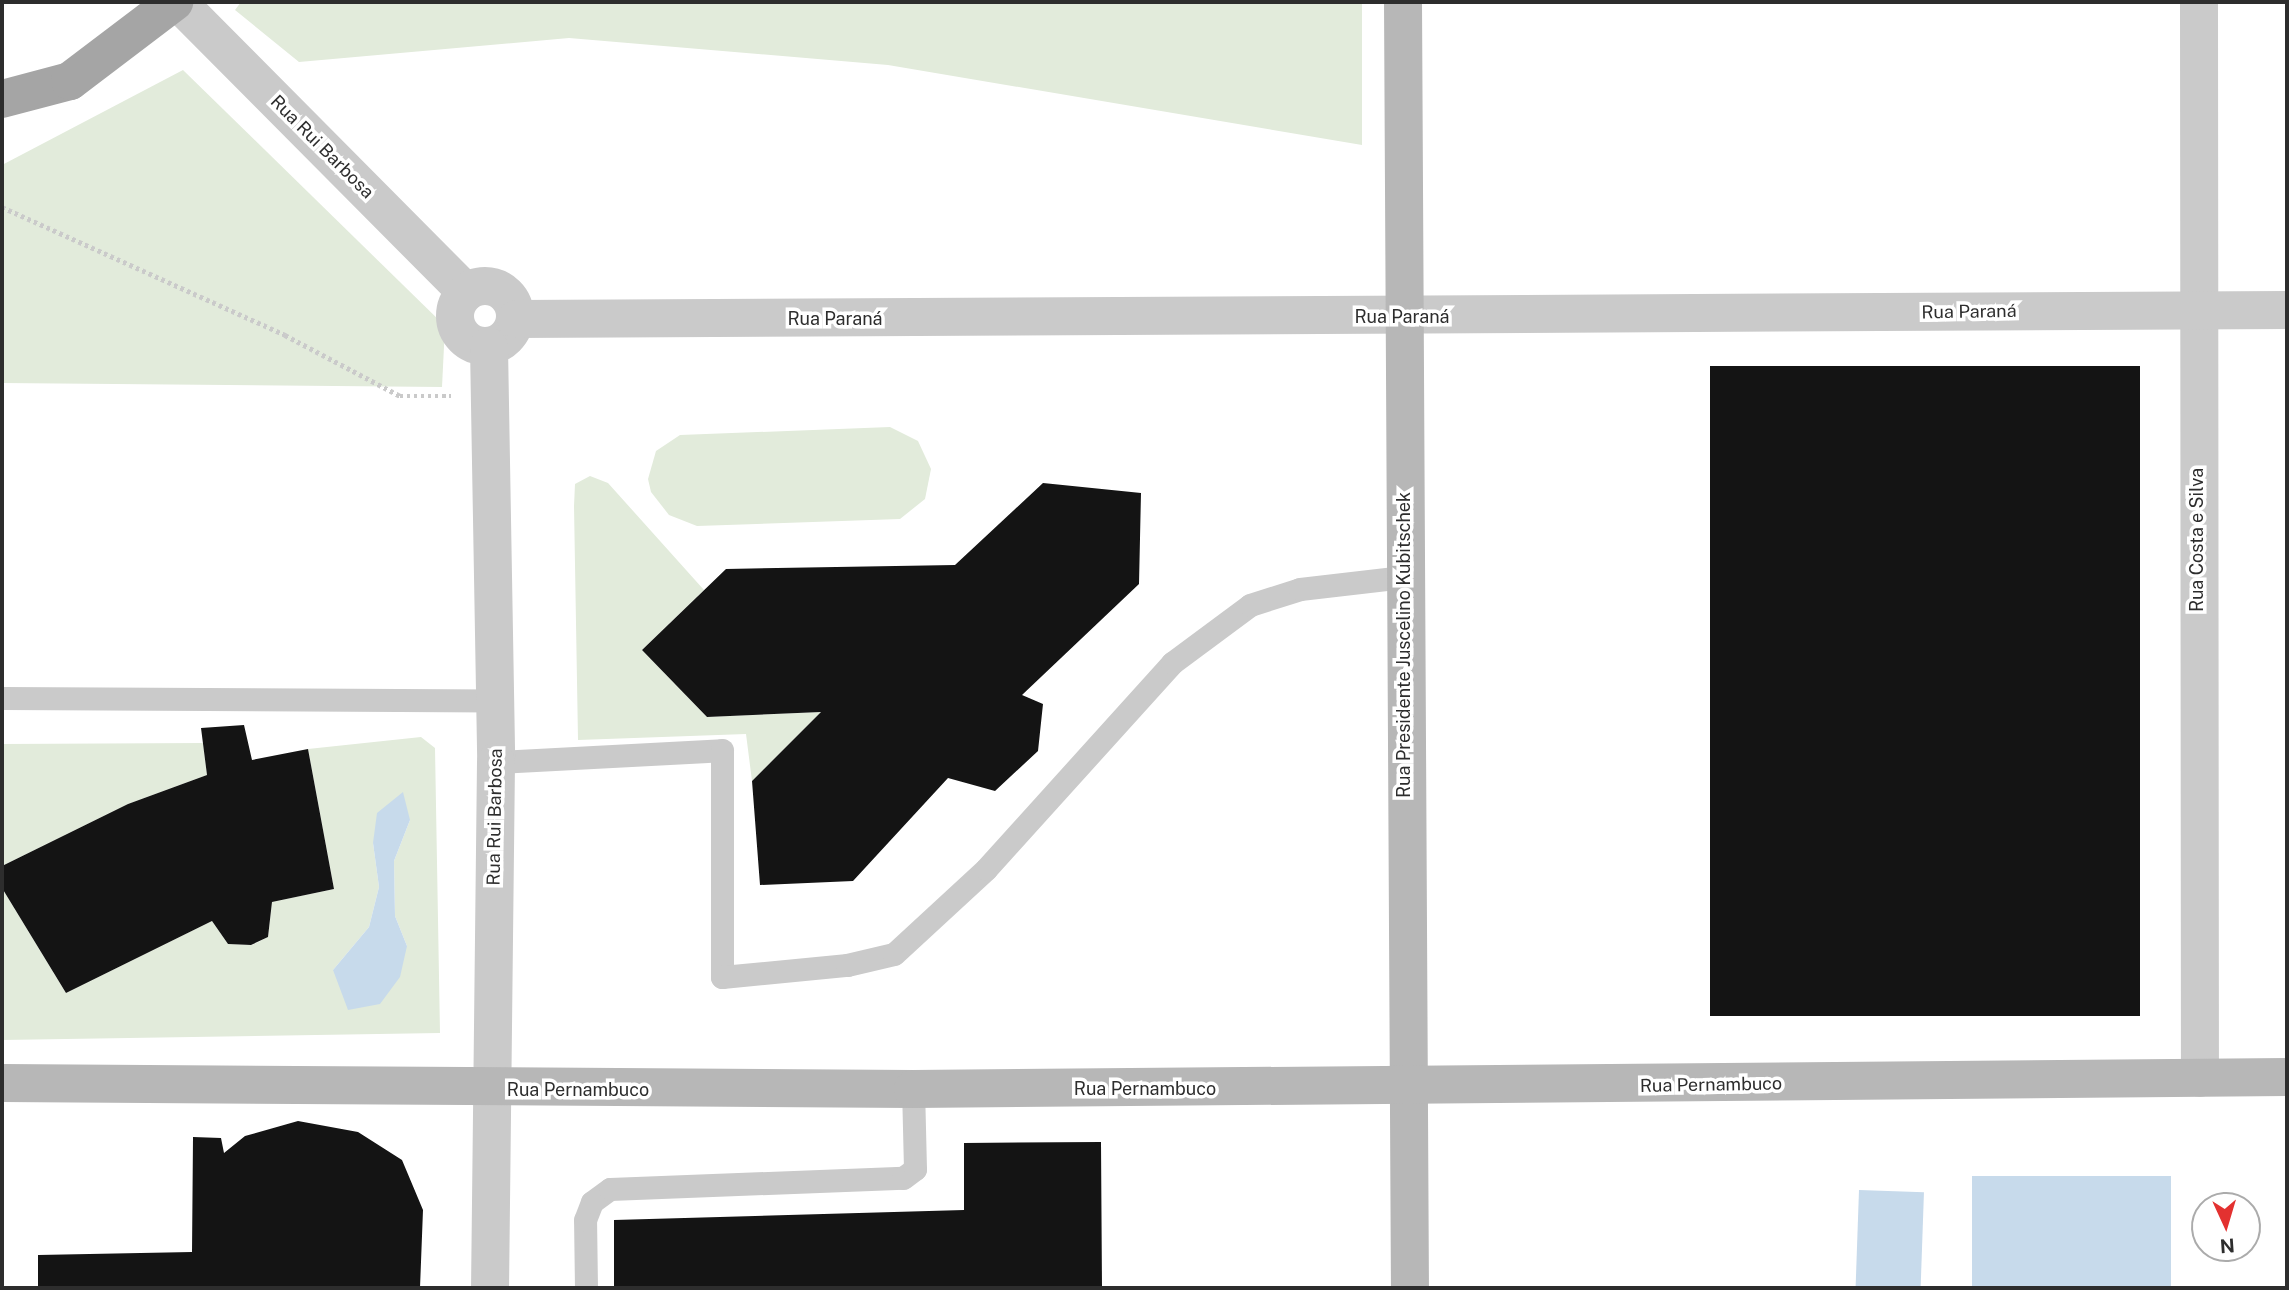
<!DOCTYPE html>
<html>
<head>
<meta charset="utf-8">
<style>
	body { margin:0 }
	#map { position:relative; width:2289px; height:1290px; overflow:hidden; background:#fff; font-family:"Public Sans",sans-serif }
	div>[style] { position:absolute }
	[style*='--x'] { left:calc(var(--x)*1px); top:calc(var(--y)*1px); width:calc(var(--w)*1px); rotate:calc(var(--a)*1deg) }
	.green>* { inset:0; background:#e2ebdb }
	.water>* { inset:0; background:#c7daeb; transform-origin:0 0 }
	.building>* { inset:0; background:#141414; transform-origin:0 0 }
	.path>* { height:4.5px; margin-top:-2.25px; transform-origin:0; background:repeating-linear-gradient(90deg,#cacaca 0 3.5px,transparent 0 7px) }
	.lane>* { height:23px; margin:-11.5px; padding:0 11.5px; transform-origin:11.5px; border-radius:11.5px; background:#cacaca }
	.street>* { height:38px; margin:-19px; padding:0 19px; transform-origin:19px; border-radius:19px; background:#cacaca }
	.street>.ring { margin:-19px; padding:0; box-sizing:content-box; background:none; border:38px solid #cacaca; border-radius:50% }
	.secondary>* { height:38px; margin:-19px; padding:0 19px; transform-origin:19px; border-radius:19px; background:#b7b7b7 }
	.primary>* { height:38px; margin:-19px; padding:0 19px; transform-origin:19px; border-radius:19px; background:#a5a5a5 }
	span { translate:-50% -50%; white-space:nowrap; text-align:center; line-height:1.15; -webkit-text-stroke:7px #fff; paint-order:stroke }
	.street-label { font-size:18px; color:#2d2d2d }
	.frame { position:absolute; inset:0; border:4px solid #2d2d2d; pointer-events:none }
	.north { position:absolute; left:2191px; top:1192px; width:70px; height:70px; box-sizing:border-box; background:#fff; border:2px solid #ababab; border-radius:50%; rotate:176deg; font-size:19px; font-weight:700; line-height:28px; text-align:center; color:#2d2d2d }
	.north::after { content:''; display:block; margin:auto; width:24px; height:32px; background:#e33130; clip-path:polygon(50% 0,100% 100%,50% 72%,0 100%) }
</style>
</head>
<body>
<div id="map">
	<div class="green">
		<i style="clip-path:polygon(241px 2px,1362px 2px,1362px 145px,888px 65px,569px 38px,299px 62px,235px 10px)"></i>
		<i style="clip-path:polygon(183px 70px,445px 326px,442px 387px,2px 383px,2px 165px)"></i>
		<i style="clip-path:polygon(890px 427px,918px 441px,931px 469px,925px 499px,900px 519px,697px 526px,669px 515px,651px 492px,648px 479px,656px 451px,680px 435px)"></i>
		<i style="clip-path:polygon(590px 476px,608px 483px,704px 590px,642px 650px,707px 717px,821px 712px,752px 781px,746px 734px,578px 740px,574px 506px,575px 484px)"></i>
		<i style="clip-path:polygon(evenodd,421px 737px,435px 748px,440px 1033px,2px 1040px,2px 888px,66px 993px,212px 921px,228px 944px,252px 945px,268px 937px,272px 902px,334px 889px,308px 749px,421px 737px,410px 820px,394px 861px,395px 916px,407px 946px,333px 970px,369px 927px,379px 887px,373px 843px,410px 820px)"></i>
		<i style="clip-path:polygon(203px 743px,207px 775px,128px 804px,2px 866px,2px 744px)"></i>
	</div>
	<div class="water">
		<i style="clip-path:polygon(403px 792px,410px 820px,394px 861px,395px 916px,407px 946px,400px 977px,380px 1004px,348px 1010px,333px 970px,369px 927px,379px 887px,373px 843px,377px 813px)"></i>
		<i style="left:1972px;top:1176px;width:199px;height:112px"></i>
		<i style="left:1859px;top:1190px;width:65px;height:98px;rotate:2deg"></i>
	</div>
	<div class="building">
		<i style="left:2140px;top:366px;width:650px;height:430px;rotate:90deg"></i>
		<i style="clip-path:polygon(1043px 483px,1141px 493px,1139px 584px,1022px 695px,1043px 704px,1038px 751px,995px 791px,948px 778px,853px 881px,760px 885px,752px 781px,821px 712px,707px 717px,642px 650px,726px 569px,955px 565px)"></i>
		<i style="clip-path:polygon(244px 725px,252px 760px,308px 749px,334px 889px,272px 902px,268px 937px,251px 945px,228px 944px,212px 921px,66px 993px,2px 888px,2px 866px,128px 804px,207px 775px,201px 728px)"></i>
		<i style="clip-path:polygon(298px 1121px,358px 1132px,402px 1160px,423px 1210px,420px 1288px,38px 1288px,38px 1255px,192px 1252px,193px 1137px,221px 1138px,224px 1153px,245px 1136px)"></i>
		<i style="clip-path:polygon(1101px 1142px,1102px 1288px,614px 1288px,614px 1220px,964px 1210px,964px 1143px)"></i>
	</div>
	<div class="path">
		<i style="--x:2;--y:207;--w:311;--a:24.3"></i>
		<i style="--x:285;--y:335;--w:130;--a:27.9"></i>
		<i style="--x:400;--y:396;--w:51;--a:0"></i>
	</div>
	<div class="lane">
		<i style="--x:2;--y:698;--w:493;--a:0.3"></i>
		<i style="--x:496;--y:762;--w:226;--a:-3"></i>
		<i style="--x:722;--y:750;--w:227;--a:90"></i>
		<i style="--x:722;--y:977;--w:126;--a:-5.5"></i>
		<i style="--x:847;--y:965;--w:48;--a:-13.2"></i>
		<i style="--x:894;--y:954;--w:125;--a:-42.7"></i>
		<i style="--x:986;--y:869;--w:278;--a:-47.9"></i>
		<i style="--x:1172;--y:663;--w:97;--a:-36.6"></i>
		<i style="--x:1250;--y:605;--w:52;--a:-17.7"></i>
		<i style="--x:1300;--y:589;--w:104;--a:-6.6"></i>
		<i style="--x:586;--y:1288;--w:68;--a:-90.8"></i>
		<i style="--x:585;--y:1220;--w:19;--a:-69"></i>
		<i style="--x:592;--y:1202;--w:22;--a:-36"></i>
		<i style="--x:610;--y:1189;--w:293;--a:-2.2"></i>
		<i style="--x:903;--y:1178;--w:15;--a:-37"></i>
		<i style="--x:915;--y:1169;--w:80;--a:-91.4"></i>
	</div>
	<div class="street">
		<i style="--x:178;--y:2;--w:409;--a:45.2"></i>
		<i style="--x:2199;--y:2;--w:1076;--a:89.95"></i>
		<i class="ring" style="left:455px;top:286px;width:22px;height:22px"></i>
		<i style="--x:516;--y:319;--w:1771;--a:-0.29"></i>
		<i style="--x:489;--y:347;--w:415;--a:89"></i>
		<i style="--x:496;--y:762;--w:526;--a:90.65"></i>
	</div>
	<div class="secondary">
		<i style="--x:1403;--y:2;--w:1286;--a:89.69"></i>
		<i style="--x:2;--y:1083;--w:911;--a:0.38"></i>
		<i style="--x:913;--y:1089;--w:1374;--a:-0.5"></i>
	</div>
	<div class="primary">
		<i style="--x:2;--y:99;--w:70;--a:-14.8"></i>
		<i style="--x:70;--y:81;--w:131;--a:-37.2"></i>
	</div>
	<div class="street-label">
		<span style="left:322px;top:147px;rotate:45deg">Rua Rui Barbosa</span>
		<span style="left:1969px;top:312px;rotate:-1deg">Rua Paraná</span>
		<span style="left:1402px;top:317px">Rua Paraná</span>
		<span style="left:835px;top:319px">Rua Paraná</span>
		<span style="left:2197px;top:540px;rotate:-90deg">Rua Costa e Silva</span>
		<span style="left:1404px;top:645px;rotate:-90deg">Rua Presidente Juscelino Kubitschek</span>
		<span style="left:495px;top:817px;rotate:-89deg">Rua Rui Barbosa</span>
		<span style="left:1711px;top:1085px;rotate:-1deg">Rua Pernambuco</span>
		<span style="left:1145px;top:1089px">Rua Pernambuco</span>
		<span style="left:578px;top:1090px">Rua Pernambuco</span>
	</div>
	<div class="frame"></div>
	<div class="north">N</div>
</div>
</body>
</html>
